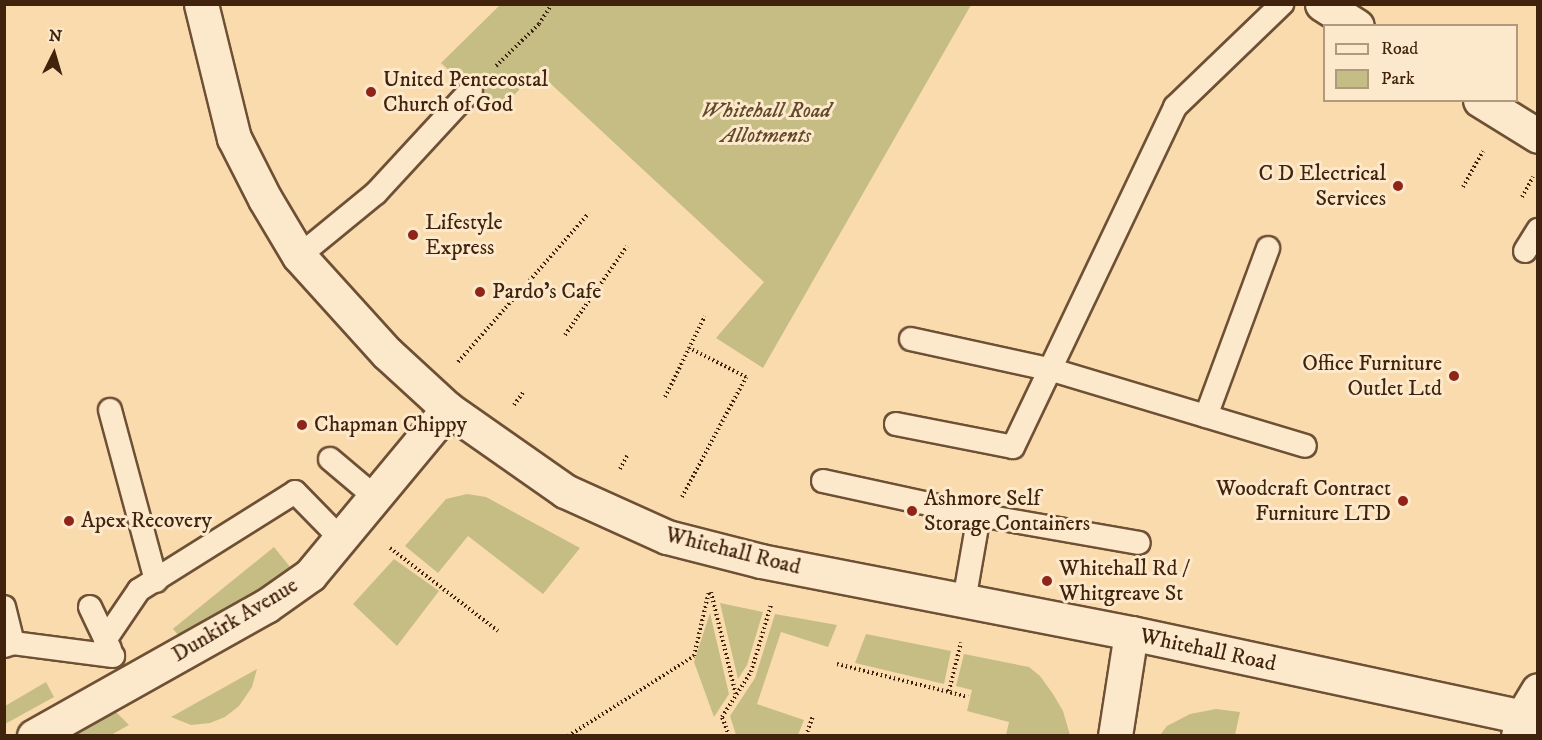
<!DOCTYPE html>
<html>
<head>
<meta charset="utf-8">
<style>
	body { margin:0 }
	#map { position:relative; width:1542px; height:740px; overflow:hidden; background:#fadbae; font-family:"IM FELL DW Pica",serif }
	div>[style] { position:absolute }
	[style*='--x'] { left:calc(var(--x)*1px); top:calc(var(--y)*1px); width:calc(var(--w)*1px); rotate:calc(var(--a)*1deg) }
	.green>* { inset:0; background:#c6bd85; transform-origin:0 0 }
	.path>* { height:4px; margin-top:-2px; transform-origin:0; background:repeating-linear-gradient(90deg,#40220d 0 1.5px,transparent 0 4.5px) }
	.roads { filter:drop-shadow(2px 0 #6e5035) drop-shadow(-2px 0 #6e5035) drop-shadow(0 2px #6e5035) drop-shadow(0 -2px #6e5035) }
	.lane>* { height:22px; margin:-11px; padding:0 11px; transform-origin:11px; border-radius:11px; background:#fce8ca }
	.street>* { height:33px; margin:-16.5px; padding:0 16.5px; transform-origin:16.5px; border-radius:16.5px; background:#fce8ca }
	.secondary>* { height:33px; margin:-16.5px; padding:0 16.5px; transform-origin:16.5px; border-radius:16.5px; background:#fce8ca }
	.dots>* { width:16px; height:16px; translate:-50% -50%; box-sizing:border-box; border:3px solid #fce8ca; border-radius:50% }
	span { translate:-50% -50%; white-space:nowrap; text-align:center; line-height:1.15; -webkit-text-stroke:6px #fce8ca; paint-order:stroke }
	.poi-label { font-size:22px; color:#40220d }
	.left { translate:0 -50%; text-align:left }
	.right { translate:-100% -50%; text-align:right }
	.park-label { font-size:22px; color:#62492b; font-style:italic }
	.street-label { font-size:22px; color:#40220d }
	.frame { position:absolute; inset:0; border:6px solid #40220d; pointer-events:none }
	.legend { position:absolute; left:1323px; top:24px; width:195px; height:78px; box-sizing:border-box; background:#fce8ca; border:2px solid #b1997e; margin:0; padding:8px 10px; list-style:none; font-size:18px; color:#40220d }
	.legend li { display:flex; align-items:center; gap:12px; height:30px }
	.legend b { width:30px; border:2px solid #b1997e }
	.north { position:absolute; left:24px; top:24px; width:60px; height:60px; -webkit-text-stroke:4px #fce8ca; paint-order:stroke; rotate:5deg; font-size:16px; font-weight:700; line-height:24px; text-align:center; color:#40220d }
	.north::after { content:''; display:block; margin:auto; width:21px; height:27px; background:#40220d; clip-path:polygon(50% 0,100% 100%,50% 72%,0 100%) }
</style>
</head>
<body>
<div id="map">
	<div class="green">
		<i style="clip-path:polygon(500px 5px,971px 5px,763px 368px,716px 338px,764px 282px,537px 71px,496px 114px,441px 63px)"></i>
		<i style="clip-path:polygon(467px 494px,486px 497px,580px 548px,543px 594px,468px 536px,438px 573px,405px 546px,446px 499px)"></i>
		<i style="left:274px;top:547px;width:26px;height:130px;rotate:51deg"></i>
		<i style="clip-path:polygon(394px 559px,439px 591px,397px 646px,353px 604px)"></i>
		<i style="clip-path:polygon(720px 603px,763px 612px,747px 665px,738px 679px)"></i>
		<i style="clip-path:polygon(710px 613px,729px 694px,714px 717px,694px 662px)"></i>
		<i style="clip-path:polygon(775px 614px,837px 625px,828px 647px,781px 632px,757px 704px,804px 720px,798px 735px,736px 735px,730px 716px,755px 678px)"></i>
		<i style="clip-path:polygon(866px 634px,951px 651px,944px 684px,855px 663px)"></i>
		<i style="clip-path:polygon(964px 654px,1029px 667px,1040px 676px,1053px 694px,1063px 711px,1070px 735px,1006px 735px,1009px 722px,967px 711px,972px 690px,956px 686px)"></i>
		<i style="clip-path:polygon(257px 669px,252px 687px,239px 706px,225px 717px,210px 723px,191px 725px,171px 717px)"></i>
		<i style="clip-path:polygon(46px 682px,54px 697px,5px 724px,5px 706px)"></i>
		<i style="clip-path:polygon(1216px 709px,1240px 712px,1235px 735px,1160px 735px,1167px 726px,1190px 714px)"></i>
		<i style="clip-path:polygon(114px 710px,129px 725px,111px 735px,69px 736px)"></i>
	</div>
	<div class="path">
		<i style="--x:496;--y:66;--w:60;--a:-44.3"></i>
		<i style="--x:539;--y:24;--w:24;--a:-57"></i>
		<i style="--x:1463;--y:187;--w:41;--a:-60.9"></i>
		<i style="--x:1522;--y:197;--w:23;--a:-61"></i>
		<i style="--x:565;--y:335;--w:108;--a:-55.1"></i>
		<i style="--x:458;--y:362;--w:198;--a:-48.7"></i>
		<i style="--x:665;--y:397;--w:90;--a:-63.7"></i>
		<i style="--x:514;--y:405;--w:17;--a:-54"></i>
		<i style="--x:620;--y:469;--w:15;--a:-62"></i>
		<i style="--x:682;--y:497;--w:136;--a:-61.9"></i>
		<i style="--x:746;--y:377;--w:64;--a:-153"></i>
		<i style="--x:390;--y:548;--w:136;--a:37.5"></i>
		<i style="--x:711;--y:592;--w:106;--a:76.4"></i>
		<i style="--x:837;--y:664;--w:135;--a:14.1"></i>
		<i style="--x:949;--y:691;--w:50;--a:-76.2"></i>
		<i style="--x:568;--y:736;--w:149;--a:-32.4"></i>
		<i style="--x:694;--y:656;--w:67;--a:-77"></i>
		<i style="--x:729;--y:736;--w:20;--a:-110"></i>
		<i style="--x:722;--y:717;--w:54;--a:-57.2"></i>
		<i style="--x:751;--y:672;--w:70;--a:-73.4"></i>
		<i style="--x:806;--y:736;--w:21;--a:-71"></i>
	</div>
	<div class="roads">
		<div class="lane">
			<i style="--x:1525;--y:251;--w:25;--a:-58"></i>
			<i style="--x:299;--y:256;--w:99;--a:-39.3"></i>
			<i style="--x:376;--y:193;--w:140;--a:-47.3"></i>
			<i style="--x:911;--y:339;--w:141;--a:12.3"></i>
			<i style="--x:1049;--y:369;--w:267;--a:16.7"></i>
			<i style="--x:110;--y:410;--w:177;--a:74.9"></i>
			<i style="--x:1206;--y:416;--w:179;--a:-69.7"></i>
			<i style="--x:896;--y:424;--w:119;--a:11.1"></i>
			<i style="--x:1013;--y:447;--w:377;--a:-64.5"></i>
			<i style="--x:1175;--y:107;--w:149;--a:-43.9"></i>
			<i style="--x:330;--y:459;--w:59;--a:40.2"></i>
			<i style="--x:823;--y:481;--w:160;--a:12.3"></i>
			<i style="--x:979;--y:515;--w:162;--a:9.9"></i>
			<i style="--x:964;--y:601;--w:87;--a:-80.1"></i>
			<i style="--x:4;--y:607;--w:37;--a:76"></i>
			<i style="--x:90;--y:607;--w:47;--a:64.5"></i>
			<i style="--x:105;--y:640;--w:60;--a:-55.8"></i>
			<i style="--x:139;--y:590;--w:184;--a:-32.1"></i>
			<i style="--x:295;--y:492;--w:66;--a:45.6"></i>
			<i style="--x:4;--y:646;--w:9;--a:-18"></i>
			<i style="--x:13;--y:643;--w:101;--a:7.4"></i>
		</div>
		<div class="street">
			<i style="--x:1322;--y:4;--w:41;--a:32.2"></i>
			<i style="--x:1480;--y:100;--w:68;--a:31.8"></i>
			<i style="--x:34;--y:736;--w:266;--a:-29.3"></i>
			<i style="--x:266;--y:606;--w:54;--a:-35.2"></i>
			<i style="--x:310;--y:575;--w:216;--a:-50.3"></i>
			<i style="--x:1115;--y:736;--w:104;--a:-81.2"></i>
		</div>
		<div class="secondary">
			<i style="--x:201;--y:4;--w:138;--a:76.2"></i>
			<i style="--x:234;--y:138;--w:68;--a:63.1"></i>
			<i style="--x:265;--y:199;--w:66;--a:59.2"></i>
			<i style="--x:299;--y:256;--w:131;--a:47.8"></i>
			<i style="--x:387;--y:353;--w:83;--a:42.6"></i>
			<i style="--x:448;--y:409;--w:143;--a:35"></i>
			<i style="--x:565;--y:491;--w:112;--a:24.3"></i>
			<i style="--x:667;--y:537;--w:97;--a:14.3"></i>
			<i style="--x:761;--y:561;--w:377;--a:11"></i>
			<i style="--x:1131;--y:633;--w:416;--a:12.1"></i>
			<i style="--x:1518;--y:736;--w:22;--a:-77"></i>
			<i style="--x:1523;--y:715;--w:29;--a:-59"></i>
		</div>
	</div>
	<div class="dots">
		<i style="left:371px;top:92px;background:#8f2418"></i>
		<i style="left:1398px;top:186px;background:#8f2418"></i>
		<i style="left:413px;top:235px;background:#8f2418"></i>
		<i style="left:480px;top:292px;background:#8f2418"></i>
		<i style="left:1454px;top:376px;background:#8f2418"></i>
		<i style="left:302px;top:425px;background:#8f2418"></i>
		<i style="left:1403px;top:501px;background:#8f2418"></i>
		<i style="left:912px;top:511px;background:#8f2418"></i>
		<i style="left:69px;top:521px;background:#8f2418"></i>
		<i style="left:1047px;top:581px;background:#8f2418"></i>
	</div>
	<div class="poi-label">
		<span class="left" style="left:383px;top:92px">United Pentecostal<br>Church of God</span>
		<span class="right" style="left:1386px;top:186px">C D Electrical<br>Services</span>
		<span class="left" style="left:425px;top:235px">Lifestyle<br>Express</span>
		<span class="left" style="left:492px;top:292px">Pardo's Cafe</span>
		<span class="right" style="left:1442px;top:376px">Office Furniture<br>Outlet Ltd</span>
		<span class="left" style="left:314px;top:425px">Chapman Chippy</span>
		<span class="right" style="left:1391px;top:501px">Woodcraft Contract<br>Furniture LTD</span>
		<span class="left" style="left:924px;top:511px">Ashmore Self<br>Storage Containers</span>
		<span class="left" style="left:81px;top:521px">Apex Recovery</span>
		<span class="left" style="left:1059px;top:581px">Whitehall Rd /<br>Whitgreave St</span>
	</div>
	<div class="park-label">
		<span style="left:766px;top:123px">Whitehall Road<br>Allotments</span>
	</div>
	<div class="street-label">
		<span style="left:733px;top:551px;rotate:14deg">Whitehall Road</span>
		<span style="left:235px;top:620px;rotate:-31deg">Dunkirk Avenue</span>
		<span style="left:1208px;top:650px;rotate:12deg">Whitehall Road</span>
	</div>
	<div class="frame"></div>
	<ul class="legend">
	<li><b style="height:8px;background:#fce8ca"></b>Road</li>
	<li><b style="height:16px;background:#c6bd85"></b>Park</li>
	</ul>
	<div class="north">N</div>
</div>
</body>
</html>
